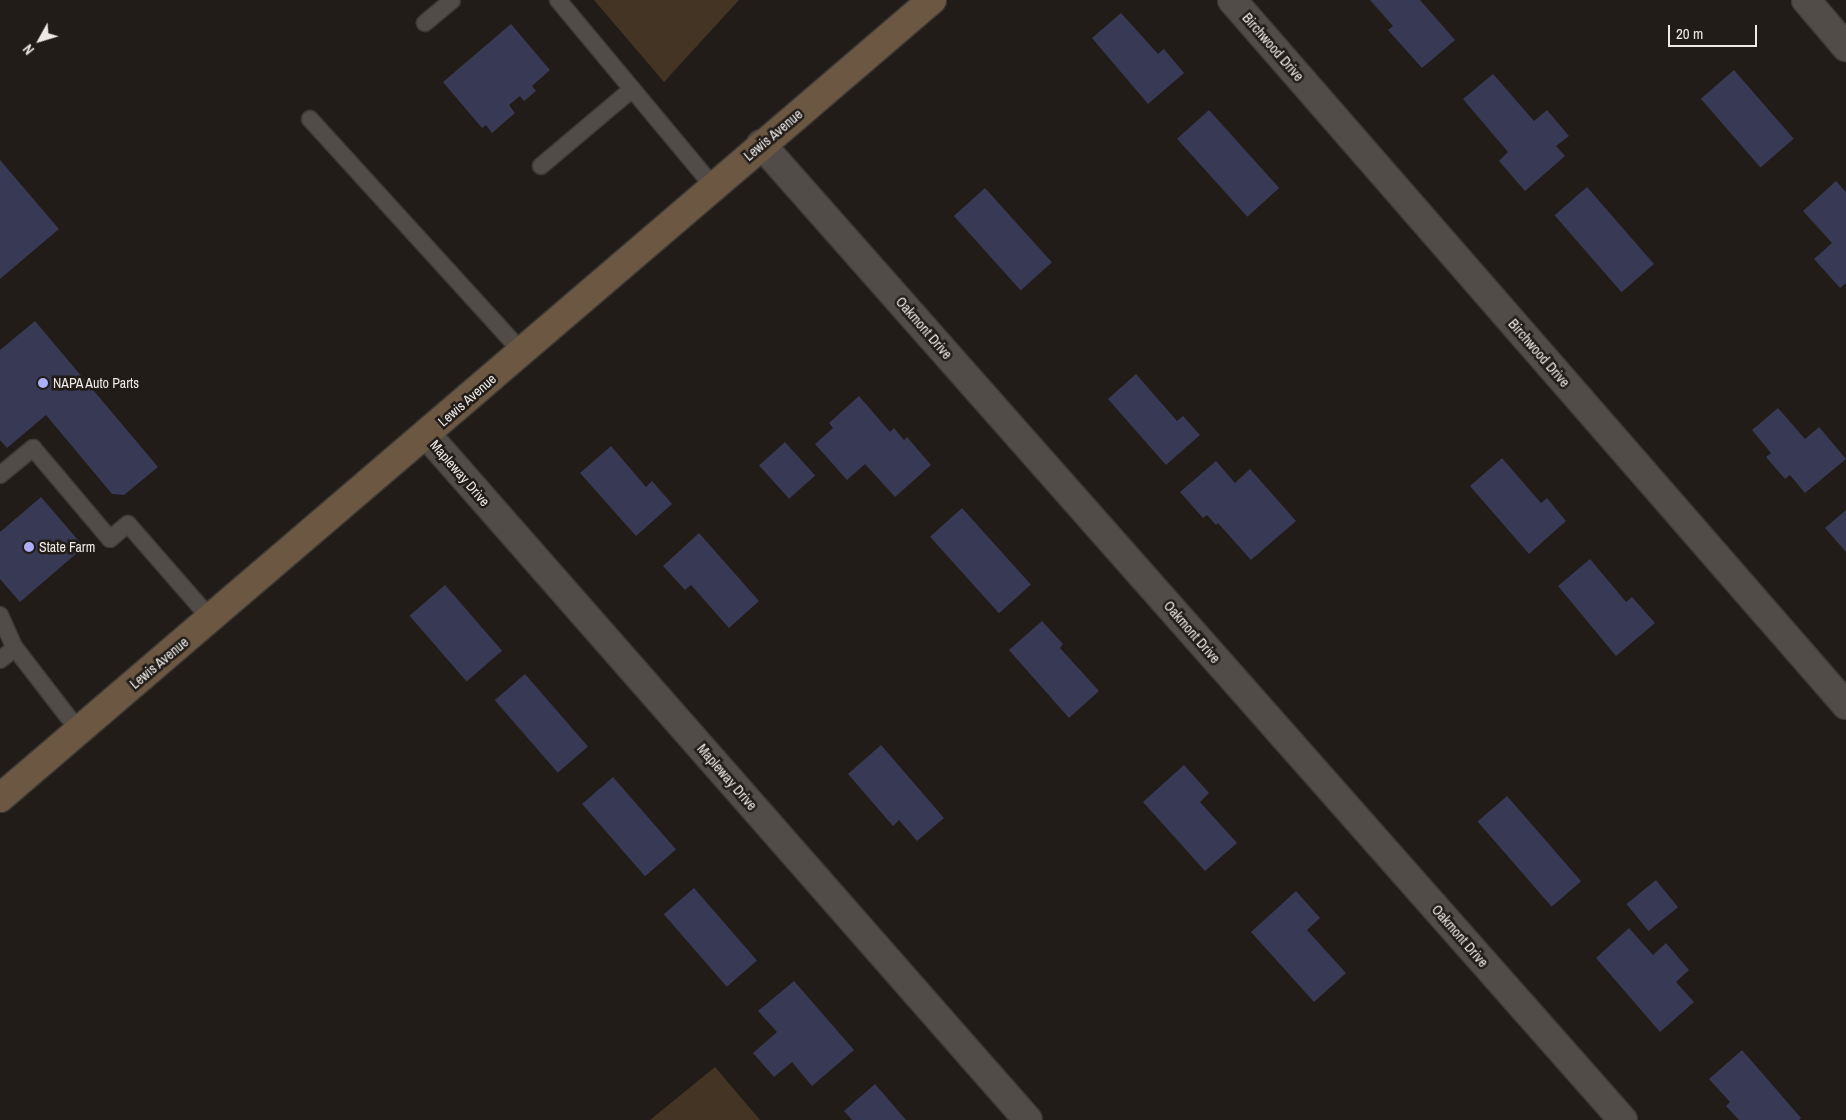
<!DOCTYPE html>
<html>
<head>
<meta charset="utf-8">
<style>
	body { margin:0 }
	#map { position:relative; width:1846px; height:1120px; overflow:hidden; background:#211c18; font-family:"Archivo Narrow",sans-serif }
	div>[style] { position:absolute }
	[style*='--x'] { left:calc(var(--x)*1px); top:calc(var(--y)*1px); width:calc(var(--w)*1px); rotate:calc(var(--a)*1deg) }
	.green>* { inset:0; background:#443423 }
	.building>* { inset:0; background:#383954; transform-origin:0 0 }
	.roads { filter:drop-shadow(1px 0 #3c3936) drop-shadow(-1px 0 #3c3936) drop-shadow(0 1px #3c3936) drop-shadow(0 -1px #3c3936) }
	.lane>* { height:16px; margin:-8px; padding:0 8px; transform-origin:8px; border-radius:8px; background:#514c47 }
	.street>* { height:28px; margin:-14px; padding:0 14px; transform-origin:14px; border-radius:14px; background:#514c47 }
	.secondary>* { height:28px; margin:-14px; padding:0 14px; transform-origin:14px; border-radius:14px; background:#6c5842 }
	.dots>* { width:14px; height:14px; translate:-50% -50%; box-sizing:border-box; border:2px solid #211c18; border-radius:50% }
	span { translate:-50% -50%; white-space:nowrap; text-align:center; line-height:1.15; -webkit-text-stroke:5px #211c18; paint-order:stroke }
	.street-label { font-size:14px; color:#ece9e6 }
	.poi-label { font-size:14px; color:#ece9e6 }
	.left { translate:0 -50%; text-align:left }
	.north { position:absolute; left:15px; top:15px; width:50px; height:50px; -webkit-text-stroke:4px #211c18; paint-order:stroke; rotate:231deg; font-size:14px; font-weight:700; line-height:20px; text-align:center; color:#ece9e6 }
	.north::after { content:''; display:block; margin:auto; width:18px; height:22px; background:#ece9e6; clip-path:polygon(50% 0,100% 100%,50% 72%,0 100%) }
	.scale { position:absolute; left:1668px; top:25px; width:89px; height:22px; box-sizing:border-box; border:2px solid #ece9e6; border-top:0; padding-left:6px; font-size:15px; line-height:18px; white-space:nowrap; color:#ece9e6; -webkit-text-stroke:4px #211c18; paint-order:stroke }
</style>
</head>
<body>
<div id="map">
	<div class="green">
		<i style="clip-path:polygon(594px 0,739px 0,664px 82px)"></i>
		<i style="clip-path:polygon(715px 1067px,760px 1120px,650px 1120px)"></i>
	</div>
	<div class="building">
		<i style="clip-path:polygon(1370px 0,1420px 0,1455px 40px,1422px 68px,1388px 30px,1393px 26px)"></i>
		<i style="clip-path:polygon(1121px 13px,1158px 54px,1164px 49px,1184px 73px,1148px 104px,1092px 38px)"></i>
		<i style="clip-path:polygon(511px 24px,550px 70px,532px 86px,536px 91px,524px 101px,520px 96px,509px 105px,515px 113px,492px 133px,486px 125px,482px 128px,443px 82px)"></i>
		<i style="left:1734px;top:70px;width:91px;height:44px;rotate:49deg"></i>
		<i style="clip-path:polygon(1493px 74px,1534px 121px,1547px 110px,1569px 136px,1556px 146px,1565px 156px,1525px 191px,1499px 161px,1508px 152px,1463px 99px)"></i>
		<i style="left:1209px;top:110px;width:105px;height:43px;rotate:48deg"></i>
		<i style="clip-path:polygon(0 160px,59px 229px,0 279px)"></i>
		<i style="clip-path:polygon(1836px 181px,1846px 192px,1846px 283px,1840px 288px,1814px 259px,1832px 243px,1803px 211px)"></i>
		<i style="left:1587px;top:187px;width:102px;height:43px;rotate:49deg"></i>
		<i style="left:985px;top:188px;width:100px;height:42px;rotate:48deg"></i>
		<i style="clip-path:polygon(35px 321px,158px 467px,124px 495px,112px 494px,46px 415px,7px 448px,0 440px,0 350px)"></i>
		<i style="clip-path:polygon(1136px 374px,1177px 421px,1183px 416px,1200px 435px,1166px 465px,1108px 399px)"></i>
		<i style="clip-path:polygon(859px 396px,890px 432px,894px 428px,904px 440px,907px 437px,931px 465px,895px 497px,865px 464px,847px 480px,815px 444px,833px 428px,829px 423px)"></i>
		<i style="clip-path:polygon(1778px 408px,1805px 439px,1819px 427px,1846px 459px,1805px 493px,1790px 475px,1785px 479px,1766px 457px,1771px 453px,1752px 430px)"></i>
		<i style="left:785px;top:442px;width:45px;height:35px;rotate:48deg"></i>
		<i style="clip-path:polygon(611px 446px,646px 487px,652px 481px,672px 504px,636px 536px,580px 473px)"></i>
		<i style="clip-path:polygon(1502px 458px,1541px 503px,1547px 498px,1566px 521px,1529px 554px,1470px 486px)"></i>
		<i style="clip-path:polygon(1216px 461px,1235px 483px,1250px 469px,1296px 521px,1251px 560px,1218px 523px,1216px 525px,1207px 515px,1203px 518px,1180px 492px)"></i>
		<i style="clip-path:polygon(41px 497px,84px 547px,20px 602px,0 579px,0 532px)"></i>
		<i style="left:962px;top:508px;width:103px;height:43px;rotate:48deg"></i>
		<i style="clip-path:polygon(1846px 510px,1846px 552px,1825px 528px)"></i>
		<i style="clip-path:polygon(699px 533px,759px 601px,729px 628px,691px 585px,685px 590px,663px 566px)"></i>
		<i style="clip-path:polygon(1590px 559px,1626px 602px,1632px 597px,1655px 623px,1616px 656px,1558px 586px)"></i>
		<i style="left:445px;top:585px;width:87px;height:47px;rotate:49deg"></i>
		<i style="clip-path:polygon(1042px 621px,1063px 644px,1060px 648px,1099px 691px,1069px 718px,1009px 650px)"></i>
		<i style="left:525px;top:674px;width:96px;height:40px;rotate:49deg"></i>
		<i style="clip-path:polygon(881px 745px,944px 818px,917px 841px,899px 820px,893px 826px,848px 774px)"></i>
		<i style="clip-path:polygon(1184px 765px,1209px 793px,1200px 802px,1237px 843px,1205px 871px,1143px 802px)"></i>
		<i style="left:613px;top:777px;width:96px;height:41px;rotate:49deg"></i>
		<i style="left:1507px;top:796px;width:113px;height:39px;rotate:49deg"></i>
		<i style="left:1656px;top:880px;width:35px;height:38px;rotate:51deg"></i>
		<i style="left:694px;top:888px;width:96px;height:40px;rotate:49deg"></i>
		<i style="clip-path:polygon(1296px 891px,1320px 918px,1307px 930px,1346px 973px,1314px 1002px,1251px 932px)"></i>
		<i style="clip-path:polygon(1629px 928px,1653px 955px,1666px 943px,1689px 970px,1676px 982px,1694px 1002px,1660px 1032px,1596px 958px)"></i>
		<i style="clip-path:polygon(794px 981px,854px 1050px,812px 1086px,792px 1062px,774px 1077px,753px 1053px,777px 1032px,758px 1011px)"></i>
		<i style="clip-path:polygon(1742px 1050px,1801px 1118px,1799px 1120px,1739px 1120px,1726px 1106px,1730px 1102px,1709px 1079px)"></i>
		<i style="clip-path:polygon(875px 1084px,906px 1120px,852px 1120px,844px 1111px)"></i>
	</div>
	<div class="roads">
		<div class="lane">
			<i style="--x:558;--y:0;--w:242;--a:50.2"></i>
			<i style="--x:425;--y:23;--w:35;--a:-40"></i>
			<i style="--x:310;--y:119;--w:315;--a:47.7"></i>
			<i style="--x:541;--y:166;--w:119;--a:-40.2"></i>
			<i style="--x:0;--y:475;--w:43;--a:-39.3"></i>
			<i style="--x:33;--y:448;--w:119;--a:49.8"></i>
			<i style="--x:110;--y:539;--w:23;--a:-40"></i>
			<i style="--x:128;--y:524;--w:126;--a:48.9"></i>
			<i style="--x:0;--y:615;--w:36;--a:66"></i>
			<i style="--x:0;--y:660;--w:19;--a:-39"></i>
			<i style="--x:15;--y:648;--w:105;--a:52.4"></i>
		</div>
		<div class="street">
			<i style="--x:1232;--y:0;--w:935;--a:48.95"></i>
			<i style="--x:1806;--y:0;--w:62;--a:49.6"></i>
			<i style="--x:761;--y:144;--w:1302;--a:48.55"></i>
			<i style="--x:427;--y:435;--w:911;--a:48.74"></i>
		</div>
		<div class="secondary">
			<i style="--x:0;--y:798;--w:1227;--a:-40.57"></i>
		</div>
	</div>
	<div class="dots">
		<i style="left:43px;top:383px;background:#adaffb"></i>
		<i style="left:29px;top:547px;background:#adaffb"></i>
	</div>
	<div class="street-label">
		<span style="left:1273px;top:47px;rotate:49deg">Birchwood Drive</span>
		<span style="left:773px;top:135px;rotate:-40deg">Lewis Avenue</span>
		<span style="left:924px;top:328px;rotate:49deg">Oakmont Drive</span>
		<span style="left:1539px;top:353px;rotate:49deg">Birchwood Drive</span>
		<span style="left:467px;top:400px;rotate:-41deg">Lewis Avenue</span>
		<span style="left:460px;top:473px;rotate:49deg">Mapleway Drive</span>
		<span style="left:1192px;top:632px;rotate:49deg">Oakmont Drive</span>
		<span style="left:159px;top:663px;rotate:-40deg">Lewis Avenue</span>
		<span style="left:727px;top:777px;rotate:49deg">Mapleway Drive</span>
		<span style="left:1460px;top:936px;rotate:49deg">Oakmont Drive</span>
	</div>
	<div class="poi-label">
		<span class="left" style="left:53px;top:383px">NAPA Auto Parts</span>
		<span class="left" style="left:39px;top:547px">State Farm</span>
	</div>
	<div class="north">N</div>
	<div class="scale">20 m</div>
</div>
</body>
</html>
